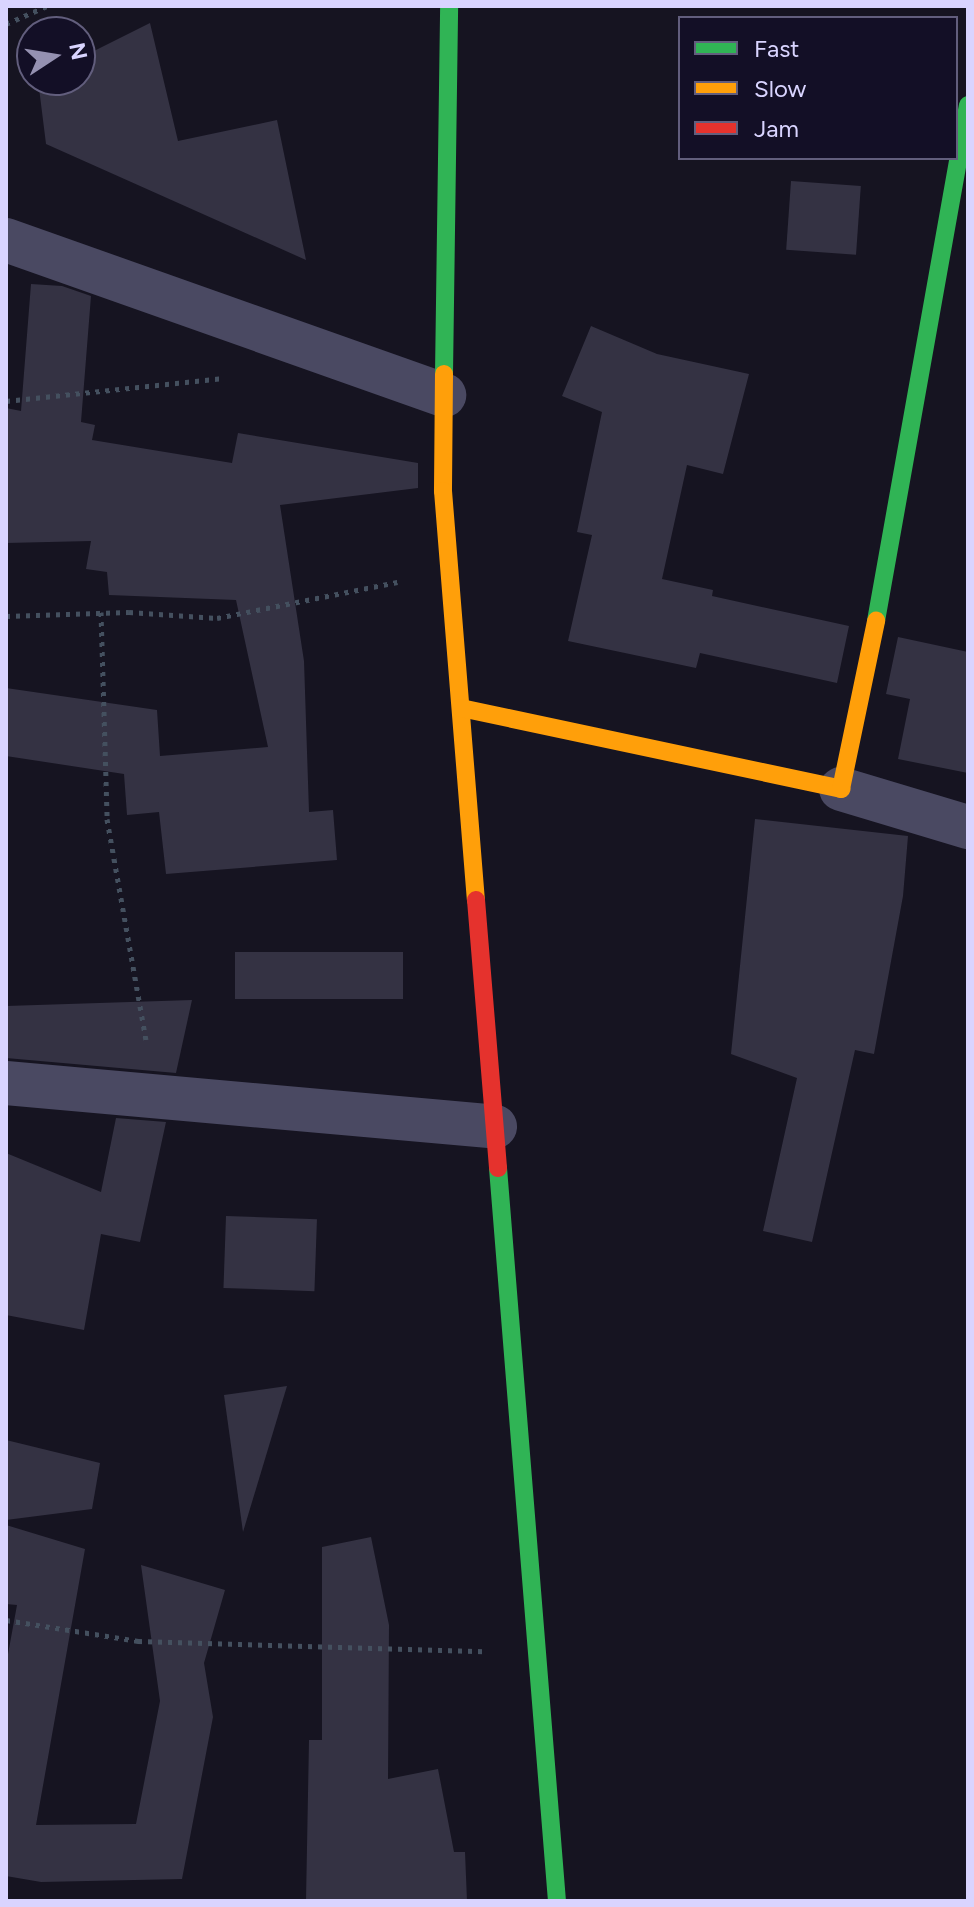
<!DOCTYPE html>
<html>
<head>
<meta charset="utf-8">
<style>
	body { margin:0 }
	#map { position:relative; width:974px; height:1907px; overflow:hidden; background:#161421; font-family:Figtree,sans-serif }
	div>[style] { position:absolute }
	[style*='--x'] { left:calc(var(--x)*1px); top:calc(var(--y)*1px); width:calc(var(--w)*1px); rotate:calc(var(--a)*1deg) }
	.building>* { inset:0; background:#343243; transform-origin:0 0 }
	.path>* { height:5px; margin-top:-2.5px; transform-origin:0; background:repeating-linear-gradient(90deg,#44505f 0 4px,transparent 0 10px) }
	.street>* { height:44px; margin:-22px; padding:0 22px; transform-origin:22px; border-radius:22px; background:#4a4962 }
	.fast>* { height:18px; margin:-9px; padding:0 9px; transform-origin:9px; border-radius:9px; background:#30b455 }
	.slow>* { height:18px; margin:-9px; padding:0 9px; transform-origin:9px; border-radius:9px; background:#ff9f0a }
	.jam>* { height:18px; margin:-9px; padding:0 9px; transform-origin:9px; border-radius:9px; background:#e5322d }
	span { translate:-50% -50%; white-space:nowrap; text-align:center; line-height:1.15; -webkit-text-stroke:6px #130f26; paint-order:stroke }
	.frame { position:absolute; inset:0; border:8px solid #d9d4ff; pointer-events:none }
	.legend { position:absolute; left:678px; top:16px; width:280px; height:144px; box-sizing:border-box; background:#130f26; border:2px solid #625e7d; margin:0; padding:10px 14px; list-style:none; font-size:24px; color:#d9d4ff }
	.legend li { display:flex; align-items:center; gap:16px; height:40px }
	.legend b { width:40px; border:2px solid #625e7d }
	.north { position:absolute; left:16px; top:16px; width:80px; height:80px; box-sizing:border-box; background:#130f26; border:2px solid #625e7d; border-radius:50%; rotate:78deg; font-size:22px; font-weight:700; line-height:32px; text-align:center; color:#d9d4ff }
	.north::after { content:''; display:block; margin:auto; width:28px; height:36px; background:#9591b1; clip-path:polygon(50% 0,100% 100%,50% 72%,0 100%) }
</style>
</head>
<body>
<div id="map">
	<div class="building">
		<i style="clip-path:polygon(150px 23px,178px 141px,277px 120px,306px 260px,46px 144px,38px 80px,80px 80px,80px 58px)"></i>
		<i style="left:791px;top:181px;width:70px;height:69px;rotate:4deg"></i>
		<i style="clip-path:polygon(31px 284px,62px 286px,91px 296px,81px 422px,95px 425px,92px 440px,232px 463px,238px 433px,418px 463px,418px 488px,280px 505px,304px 661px,309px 812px,333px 810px,337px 860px,166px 874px,159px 812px,127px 815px,124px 774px,6px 756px,6px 688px,157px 710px,160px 756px,268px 747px,236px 600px,109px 595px,107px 572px,86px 569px,91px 541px,6px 543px,6px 408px,21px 411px)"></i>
		<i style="clip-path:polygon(591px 326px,657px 354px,749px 374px,723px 474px,687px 465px,662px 579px,713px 590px,712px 596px,849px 626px,837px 683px,700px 653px,696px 668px,568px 641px,592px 535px,577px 532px,602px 412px,562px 396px)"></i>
		<i style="clip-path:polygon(898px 637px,968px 652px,968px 773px,898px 759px,910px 699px,886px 694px)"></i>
		<i style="clip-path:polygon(755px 819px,908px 836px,903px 896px,874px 1054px,855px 1050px,812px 1242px,763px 1231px,797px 1078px,731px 1054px)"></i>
		<i style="left:235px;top:952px;width:168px;height:47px"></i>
		<i style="clip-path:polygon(192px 1000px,176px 1073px,6px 1058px,6px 1006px)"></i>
		<i style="clip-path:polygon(116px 1118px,166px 1122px,140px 1242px,101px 1234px,84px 1330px,6px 1315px,6px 1153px,101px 1192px)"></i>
		<i style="left:226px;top:1216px;width:91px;height:72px;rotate:2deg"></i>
		<i style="clip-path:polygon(287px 1386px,243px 1532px,224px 1395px)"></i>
		<i style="clip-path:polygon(6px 1440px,100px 1463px,92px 1509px,6px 1520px)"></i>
		<i style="clip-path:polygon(6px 1525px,85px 1549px,36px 1825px,136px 1824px,160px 1701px,141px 1565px,225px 1590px,204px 1663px,213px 1717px,182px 1879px,41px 1882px,6px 1876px,6px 1665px,17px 1605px,6px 1604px)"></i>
		<i style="clip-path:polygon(371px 1537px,389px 1625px,388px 1779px,438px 1769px,454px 1852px,465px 1852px,467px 1901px,306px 1901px,309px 1740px,322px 1740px,322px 1547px)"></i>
	</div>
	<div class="path">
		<i style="--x:6;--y:24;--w:45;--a:-23.7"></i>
		<i style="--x:6;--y:401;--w:219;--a:-6"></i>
		<i style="--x:101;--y:612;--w:207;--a:88.3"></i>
		<i style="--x:107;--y:819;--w:224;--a:80"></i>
		<i style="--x:6;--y:616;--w:123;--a:-1.9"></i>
		<i style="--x:129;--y:612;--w:88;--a:3.9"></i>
		<i style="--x:217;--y:618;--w:184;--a:-11.3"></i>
		<i style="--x:6;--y:1620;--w:134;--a:9"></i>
		<i style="--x:138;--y:1641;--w:346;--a:1.7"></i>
	</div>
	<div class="street">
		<i style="--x:6;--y:240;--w:465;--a:19.5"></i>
		<i style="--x:841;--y:789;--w:133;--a:16.7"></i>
		<i style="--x:6;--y:1083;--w:491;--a:5.1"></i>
	</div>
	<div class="fast">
		<i style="--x:444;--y:374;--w:368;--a:-89.2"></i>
		<i style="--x:876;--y:621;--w:524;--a:-79.89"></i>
		<i style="--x:498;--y:1168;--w:735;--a:85.4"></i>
	</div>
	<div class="slow">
		<i style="--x:444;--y:374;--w:117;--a:90.5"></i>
		<i style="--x:443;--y:491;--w:410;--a:85.4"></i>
		<i style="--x:461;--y:708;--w:389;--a:12"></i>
		<i style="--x:841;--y:789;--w:172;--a:-78.2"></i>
	</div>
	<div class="jam">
		<i style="--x:476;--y:900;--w:269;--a:85.3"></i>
	</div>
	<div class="frame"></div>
	<ul class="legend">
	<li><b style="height:10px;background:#30b455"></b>Fast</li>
	<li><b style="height:10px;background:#ff9f0a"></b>Slow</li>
	<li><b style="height:10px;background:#e5322d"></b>Jam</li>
	</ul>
	<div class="north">N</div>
</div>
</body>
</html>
